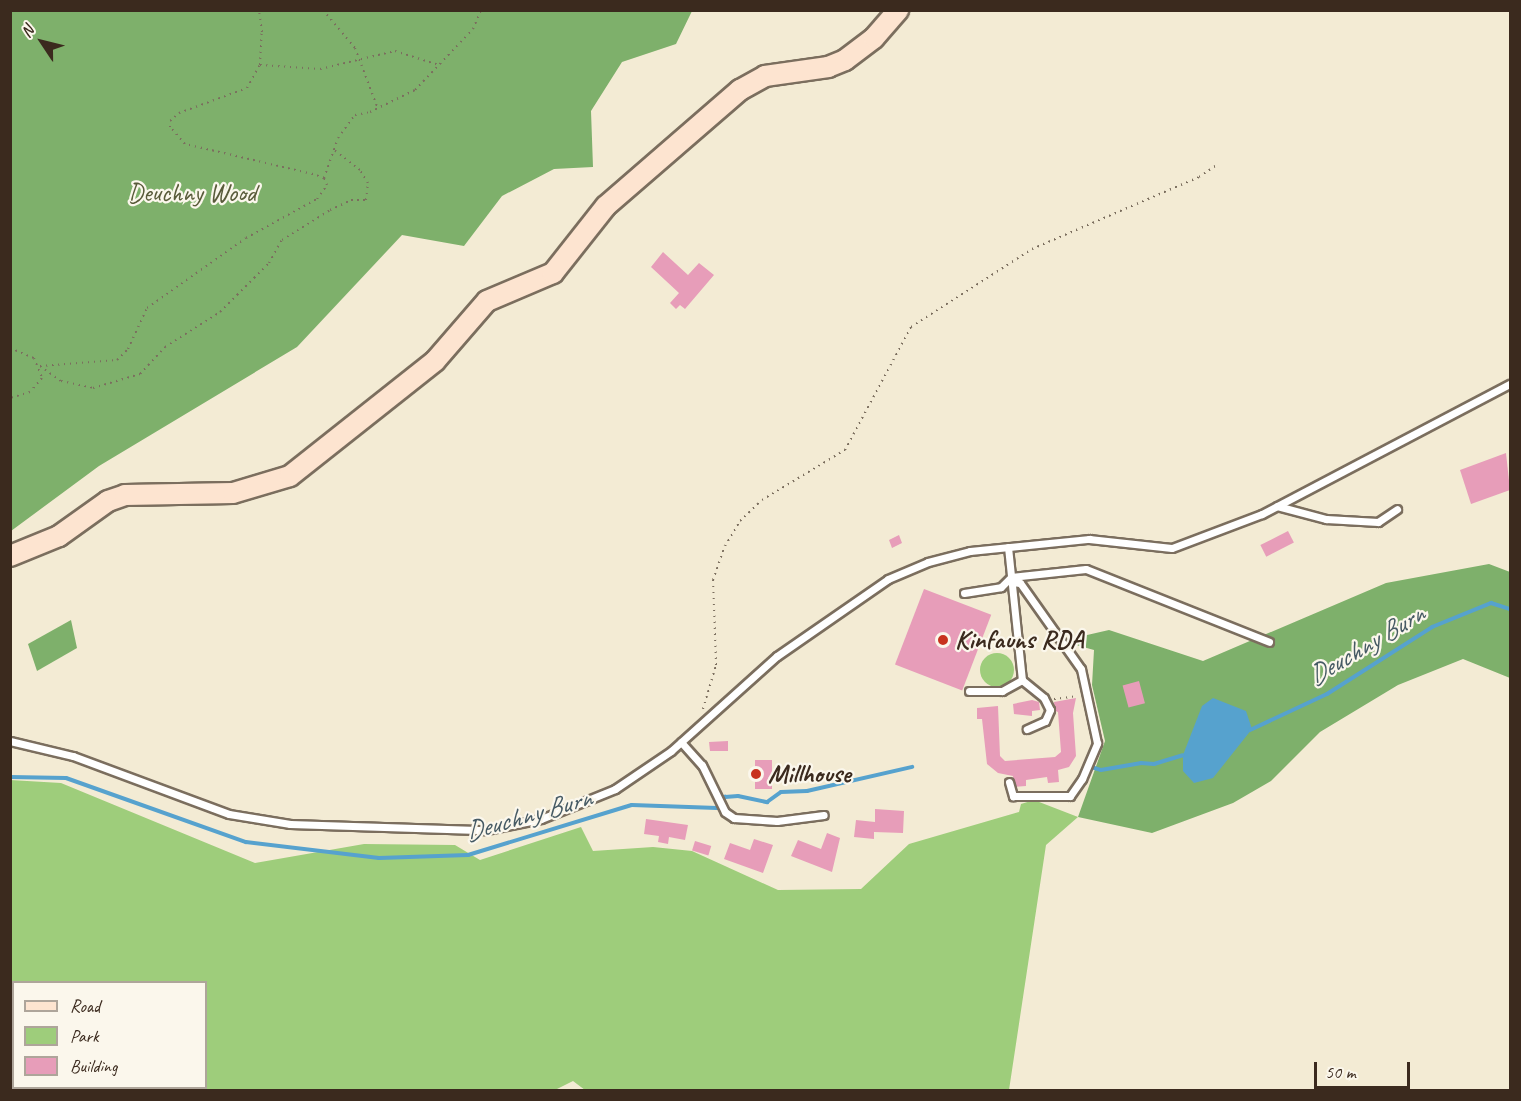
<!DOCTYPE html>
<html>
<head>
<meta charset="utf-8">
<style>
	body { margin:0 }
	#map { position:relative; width:1521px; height:1101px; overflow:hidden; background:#f3ebd4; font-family:Caveat,sans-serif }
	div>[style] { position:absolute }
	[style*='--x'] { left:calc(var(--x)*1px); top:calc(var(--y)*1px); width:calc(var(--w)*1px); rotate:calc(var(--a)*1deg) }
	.green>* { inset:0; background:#9ecd7b }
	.round { border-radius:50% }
	.forest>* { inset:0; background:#7eb06b }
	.water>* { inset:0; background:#56a2ce }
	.stream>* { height:4px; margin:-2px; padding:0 2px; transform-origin:2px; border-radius:2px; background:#56a2ce }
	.building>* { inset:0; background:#e79db9; transform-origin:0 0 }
	.path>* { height:2px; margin-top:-1px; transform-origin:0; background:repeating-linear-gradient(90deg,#7b6e5e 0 1.5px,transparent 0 6px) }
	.roads { filter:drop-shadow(2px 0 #7b6e5e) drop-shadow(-2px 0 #7b6e5e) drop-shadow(0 2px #7b6e5e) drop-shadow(0 -2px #7b6e5e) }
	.lane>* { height:7px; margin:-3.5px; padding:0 3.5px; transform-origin:3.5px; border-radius:3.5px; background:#fff }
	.secondary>* { height:20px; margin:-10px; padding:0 10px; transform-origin:10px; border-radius:10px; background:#fde4d0 }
	.dots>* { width:16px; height:16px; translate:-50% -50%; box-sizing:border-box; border:3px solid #fbf7ec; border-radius:50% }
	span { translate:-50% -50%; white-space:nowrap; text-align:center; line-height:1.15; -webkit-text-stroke:4.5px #fbf7ec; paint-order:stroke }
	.park-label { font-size:26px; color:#595b3a }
	.poi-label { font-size:26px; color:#3b2a1e; font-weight:700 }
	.left { translate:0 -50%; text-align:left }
	.water-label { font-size:27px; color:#465a64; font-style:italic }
	.frame { position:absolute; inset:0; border:12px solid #3b2a1e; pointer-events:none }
	.legend { position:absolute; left:12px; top:981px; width:195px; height:108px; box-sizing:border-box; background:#fbf7ec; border:2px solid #aea59a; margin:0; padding:8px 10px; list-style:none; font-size:18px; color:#3b2a1e }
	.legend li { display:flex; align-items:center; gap:12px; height:30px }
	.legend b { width:30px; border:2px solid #aea59a }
	.north { position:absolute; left:12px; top:12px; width:60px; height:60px; -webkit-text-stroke:4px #fbf7ec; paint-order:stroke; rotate:305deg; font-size:16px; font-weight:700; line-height:24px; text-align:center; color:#3b2a1e }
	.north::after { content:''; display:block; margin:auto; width:21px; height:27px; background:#3b2a1e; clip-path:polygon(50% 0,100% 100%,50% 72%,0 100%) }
	.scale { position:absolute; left:1314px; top:1062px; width:96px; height:27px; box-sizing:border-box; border:3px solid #3b2a1e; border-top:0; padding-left:8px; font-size:18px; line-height:21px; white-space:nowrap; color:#3b2a1e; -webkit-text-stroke:4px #fbf7ec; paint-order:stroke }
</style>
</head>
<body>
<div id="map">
	<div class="green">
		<i class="round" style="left:980px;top:653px;width:34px;height:34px"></i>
		<i style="clip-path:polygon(evenodd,10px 780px,61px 783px,255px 863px,364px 844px,455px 845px,480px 860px,581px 827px,593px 851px,653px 847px,692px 851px,778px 890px,861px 889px,909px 844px,1019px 812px,1021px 804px,1034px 800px,1078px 817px,1046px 845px,1009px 1090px,585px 1090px,573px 1081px,555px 1090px,11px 1090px,10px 780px,14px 982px,206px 982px,206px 1088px,14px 1088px,14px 982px)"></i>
	</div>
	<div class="forest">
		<i style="clip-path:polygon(11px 10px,692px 10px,692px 11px,676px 44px,622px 62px,591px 111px,593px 167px,554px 169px,502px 196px,464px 246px,402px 235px,297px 347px,99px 466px,11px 531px)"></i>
		<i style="clip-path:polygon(1489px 564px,1510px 572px,1510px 678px,1463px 659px,1398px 685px,1320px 732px,1271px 781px,1233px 803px,1152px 833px,1078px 817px,1105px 741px,1092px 685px,1094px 650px,1076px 645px,1074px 638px,1109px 630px,1203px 661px,1386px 583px)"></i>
		<i style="clip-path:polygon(71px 620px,77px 648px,37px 671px,28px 644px)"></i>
	</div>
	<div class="water">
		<i style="clip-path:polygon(1213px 698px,1246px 711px,1252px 729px,1213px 778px,1194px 783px,1183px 771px,1183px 755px,1202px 706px)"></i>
	</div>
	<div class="stream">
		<i style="--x:1250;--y:730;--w:85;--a:-25.1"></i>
		<i style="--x:1327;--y:694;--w:125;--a:-32.5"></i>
		<i style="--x:1432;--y:627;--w:64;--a:-22.1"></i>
		<i style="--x:1491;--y:603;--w:20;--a:18"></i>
		<i style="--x:1091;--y:767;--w:10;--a:17"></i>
		<i style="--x:1101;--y:770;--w:41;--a:-9.9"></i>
		<i style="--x:1141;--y:763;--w:13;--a:4"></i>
		<i style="--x:1154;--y:764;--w:30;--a:-17"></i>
		<i style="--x:10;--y:777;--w:56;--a:1"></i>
		<i style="--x:66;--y:778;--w:191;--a:19.6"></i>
		<i style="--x:246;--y:842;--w:134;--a:6.9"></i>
		<i style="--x:379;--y:858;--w:89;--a:-1.9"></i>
		<i style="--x:468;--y:855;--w:171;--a:-17"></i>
		<i style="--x:632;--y:805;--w:85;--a:2"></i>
		<i style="--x:717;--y:808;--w:14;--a:-54"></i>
		<i style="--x:725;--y:797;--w:13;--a:-4"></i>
		<i style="--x:738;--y:796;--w:30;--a:12"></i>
		<i style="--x:767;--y:802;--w:17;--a:-36"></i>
		<i style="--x:781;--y:792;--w:26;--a:-2"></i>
		<i style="--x:807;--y:791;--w:108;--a:-12.9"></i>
	</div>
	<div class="building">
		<i style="clip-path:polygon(663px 252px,688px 275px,699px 263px,714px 275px,685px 309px,680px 305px,676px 309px,670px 303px,679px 293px,651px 267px)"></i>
		<i style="clip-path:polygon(1506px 453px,1510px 490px,1471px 504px,1460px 470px)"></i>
		<i style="left:1288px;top:531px;width:13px;height:31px;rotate:63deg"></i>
		<i style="clip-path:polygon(899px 535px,902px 543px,892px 548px,889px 540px)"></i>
		<i style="left:924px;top:589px;width:72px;height:81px;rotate:21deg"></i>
		<i style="left:1139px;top:681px;width:23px;height:17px;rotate:75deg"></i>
		<i style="clip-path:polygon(1076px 698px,1073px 713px,1076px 756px,1069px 767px,1058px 770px,1059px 782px,1048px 783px,1047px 777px,1026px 780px,1026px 786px,1014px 787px,1013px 776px,998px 773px,987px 764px,982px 719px,977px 719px,977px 708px,998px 706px,1000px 756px,1005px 761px,1055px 757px,1061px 752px,1058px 712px,1055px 711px,1054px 702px)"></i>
		<i style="clip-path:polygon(1032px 700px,1039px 702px,1040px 710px,1032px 711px,1032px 716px,1014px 714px,1013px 704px)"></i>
		<i style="clip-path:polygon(728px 741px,728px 751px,710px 751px,709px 742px)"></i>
		<i style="left:755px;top:760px;width:17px;height:29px"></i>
		<i style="clip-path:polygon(875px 809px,904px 811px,903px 833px,874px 832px,874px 839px,854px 837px,856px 820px,875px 822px)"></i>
		<i style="clip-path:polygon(646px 819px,688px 825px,685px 840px,669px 837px,668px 844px,658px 842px,659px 836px,644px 834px)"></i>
		<i style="clip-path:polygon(827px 833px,840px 838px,832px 872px,791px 856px,798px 840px,821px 849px)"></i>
		<i style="clip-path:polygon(754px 839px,773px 845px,763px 873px,724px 859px,730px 843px,750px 850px)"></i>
		<i style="left:695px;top:841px;width:17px;height:10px;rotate:17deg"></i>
	</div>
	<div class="path">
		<i style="--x:323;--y:10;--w:50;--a:49.9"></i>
		<i style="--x:355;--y:48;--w:65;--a:69.3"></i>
		<i style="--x:260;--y:65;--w:60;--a:3.8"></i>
		<i style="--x:320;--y:69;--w:77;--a:-13.5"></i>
		<i style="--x:395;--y:51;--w:46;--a:17.7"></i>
		<i style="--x:324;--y:178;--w:42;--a:-70.7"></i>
		<i style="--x:338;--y:138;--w:29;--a:-54"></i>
		<i style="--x:355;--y:115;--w:15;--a:-11"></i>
		<i style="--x:370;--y:112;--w:50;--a:-26.1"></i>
		<i style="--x:415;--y:90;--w:84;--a:-46.4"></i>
		<i style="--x:473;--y:29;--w:21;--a:-67"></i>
		<i style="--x:10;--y:348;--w:26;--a:23"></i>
		<i style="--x:34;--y:358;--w:22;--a:68"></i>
		<i style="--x:42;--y:378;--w:18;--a:131"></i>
		<i style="--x:30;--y:392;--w:21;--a:163"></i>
		<i style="--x:40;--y:366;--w:77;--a:-4.5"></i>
		<i style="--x:117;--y:360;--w:16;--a:-45"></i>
		<i style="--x:128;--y:349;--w:45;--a:-65.1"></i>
		<i style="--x:147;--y:308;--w:121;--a:-35.3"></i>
		<i style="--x:246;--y:238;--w:81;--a:-28.8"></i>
		<i style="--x:317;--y:199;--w:17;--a:-54"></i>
		<i style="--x:327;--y:185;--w:8;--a:-113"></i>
		<i style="--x:324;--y:178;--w:12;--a:-160"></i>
		<i style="--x:313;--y:174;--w:131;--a:-166.8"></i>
		<i style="--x:185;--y:144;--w:23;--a:-131"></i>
		<i style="--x:170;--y:127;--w:6;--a:-90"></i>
		<i style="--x:170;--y:121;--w:12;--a:-42"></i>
		<i style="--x:179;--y:113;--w:72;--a:-20.2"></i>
		<i style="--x:247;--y:88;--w:26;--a:-61"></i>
		<i style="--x:260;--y:65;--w:33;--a:-87"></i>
		<i style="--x:262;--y:32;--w:22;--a:-98"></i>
		<i style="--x:40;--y:366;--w:26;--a:36"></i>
		<i style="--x:61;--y:381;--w:33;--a:12"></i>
		<i style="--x:93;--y:388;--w:49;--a:-16.6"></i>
		<i style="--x:140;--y:374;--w:37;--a:-47"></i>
		<i style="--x:165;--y:347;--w:65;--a:-32.5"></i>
		<i style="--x:220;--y:312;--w:69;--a:-45"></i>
		<i style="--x:269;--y:263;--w:26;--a:-61"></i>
		<i style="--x:282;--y:240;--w:57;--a:-32"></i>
		<i style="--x:330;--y:210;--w:23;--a:-25"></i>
		<i style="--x:351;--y:200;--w:15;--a:0"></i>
		<i style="--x:366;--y:200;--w:17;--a:-83"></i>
		<i style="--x:368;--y:183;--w:15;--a:-122"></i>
		<i style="--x:360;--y:170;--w:33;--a:-142"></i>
		<i style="--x:1054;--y:699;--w:24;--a:-7"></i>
		<i style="--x:703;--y:709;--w:46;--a:-73.5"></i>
		<i style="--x:716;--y:665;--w:85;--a:-92"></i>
		<i style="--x:713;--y:580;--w:36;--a:-71"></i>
		<i style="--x:725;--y:546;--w:29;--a:-59"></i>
		<i style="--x:740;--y:521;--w:30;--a:-44"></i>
		<i style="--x:762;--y:500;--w:97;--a:-31.1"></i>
		<i style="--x:845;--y:450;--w:140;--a:-61.8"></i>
		<i style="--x:911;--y:327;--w:144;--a:-32.8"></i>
		<i style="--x:1032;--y:249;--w:182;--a:-23.3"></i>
		<i style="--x:1199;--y:177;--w:22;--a:-34"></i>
	</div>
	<div class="roads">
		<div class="lane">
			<i style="--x:1277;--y:506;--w:51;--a:14.9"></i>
			<i style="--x:1326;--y:519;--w:52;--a:3.3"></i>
			<i style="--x:1378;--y:522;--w:23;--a:-34"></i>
			<i style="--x:1008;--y:547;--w:134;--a:84"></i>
			<i style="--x:1022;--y:680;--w:28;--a:39"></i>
			<i style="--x:1044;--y:698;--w:13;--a:63"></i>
			<i style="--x:1050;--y:710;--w:12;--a:114"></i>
			<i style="--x:1045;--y:721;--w:20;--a:156"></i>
			<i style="--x:964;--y:593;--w:37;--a:-9"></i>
			<i style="--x:1001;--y:587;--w:14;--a:-45"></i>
			<i style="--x:1011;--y:577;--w:75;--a:-6.1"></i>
			<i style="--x:1086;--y:569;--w:197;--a:21.7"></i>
			<i style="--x:969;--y:691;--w:33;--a:0"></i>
			<i style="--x:1002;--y:691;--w:23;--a:-29"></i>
			<i style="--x:10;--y:741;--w:65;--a:13.4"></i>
			<i style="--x:73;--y:756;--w:166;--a:20.4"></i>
			<i style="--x:229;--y:814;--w:62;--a:9.3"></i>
			<i style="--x:290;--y:824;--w:196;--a:1.8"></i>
			<i style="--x:486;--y:830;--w:56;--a:-11.3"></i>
			<i style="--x:541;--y:819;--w:80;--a:-22.1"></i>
			<i style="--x:615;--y:789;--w:68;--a:-34.2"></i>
			<i style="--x:671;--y:751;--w:142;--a:-41.9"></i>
			<i style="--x:777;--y:656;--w:135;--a:-34.7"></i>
			<i style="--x:888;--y:579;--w:43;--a:-23"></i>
			<i style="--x:928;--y:562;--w:43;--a:-14.7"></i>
			<i style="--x:970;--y:551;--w:120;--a:-5.8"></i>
			<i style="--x:1089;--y:539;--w:83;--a:6.2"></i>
			<i style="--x:1172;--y:548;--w:96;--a:-20.7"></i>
			<i style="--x:1262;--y:514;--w:280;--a:-27.7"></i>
			<i style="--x:681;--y:742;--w:31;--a:48"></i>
			<i style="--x:702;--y:765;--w:52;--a:63.9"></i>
			<i style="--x:725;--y:812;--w:11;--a:34"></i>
			<i style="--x:734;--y:818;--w:43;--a:4"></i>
			<i style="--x:777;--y:821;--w:47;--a:-7.3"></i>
			<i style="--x:1009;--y:782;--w:15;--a:74"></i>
			<i style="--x:1013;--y:796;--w:57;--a:0"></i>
			<i style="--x:1070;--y:796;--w:21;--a:-55"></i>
			<i style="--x:1082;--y:779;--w:39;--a:-67"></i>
			<i style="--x:1097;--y:743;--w:76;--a:-102.2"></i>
			<i style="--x:1081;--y:669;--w:105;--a:-125.3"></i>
			<i style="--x:1020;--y:583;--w:8;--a:-173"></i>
		</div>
		<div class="secondary">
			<i style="--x:10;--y:556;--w:53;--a:-22.2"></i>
			<i style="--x:59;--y:536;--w:60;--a:-35.5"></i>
			<i style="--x:108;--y:501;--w:18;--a:-19"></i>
			<i style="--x:125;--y:495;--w:108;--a:-1.1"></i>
			<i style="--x:233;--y:493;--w:59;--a:-16.6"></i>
			<i style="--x:290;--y:476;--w:185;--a:-38.4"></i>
			<i style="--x:435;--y:361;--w:79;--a:-49.1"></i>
			<i style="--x:487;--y:301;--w:72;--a:-23"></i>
			<i style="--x:553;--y:273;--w:85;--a:-51.7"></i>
			<i style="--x:606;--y:206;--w:177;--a:-40.9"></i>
			<i style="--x:740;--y:90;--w:29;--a:-29"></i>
			<i style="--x:765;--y:76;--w:64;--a:-8.1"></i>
			<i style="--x:828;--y:67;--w:18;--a:-22"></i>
			<i style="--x:845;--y:60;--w:36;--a:-37"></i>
			<i style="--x:874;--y:38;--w:37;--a:-49"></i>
		</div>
	</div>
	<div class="dots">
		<i style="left:943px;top:640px;background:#c8321e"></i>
		<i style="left:756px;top:774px;background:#c8321e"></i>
	</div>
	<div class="park-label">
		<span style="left:192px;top:193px">Deuchny Wood</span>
	</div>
	<div class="poi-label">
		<span class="left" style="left:955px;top:640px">Kinfauns RDA</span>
		<span class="left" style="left:768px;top:774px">Millhouse</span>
	</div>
	<div class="water-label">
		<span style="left:1366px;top:645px;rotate:-31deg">Deuchny Burn</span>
		<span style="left:528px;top:815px;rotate:-16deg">Deuchny Burn</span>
	</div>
	<div class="frame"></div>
	<ul class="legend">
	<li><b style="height:8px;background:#fde4d0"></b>Road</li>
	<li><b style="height:16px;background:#9ecd7b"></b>Park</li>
	<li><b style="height:16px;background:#e79db9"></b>Building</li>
	</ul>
	<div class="north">N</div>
	<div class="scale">50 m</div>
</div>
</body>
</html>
